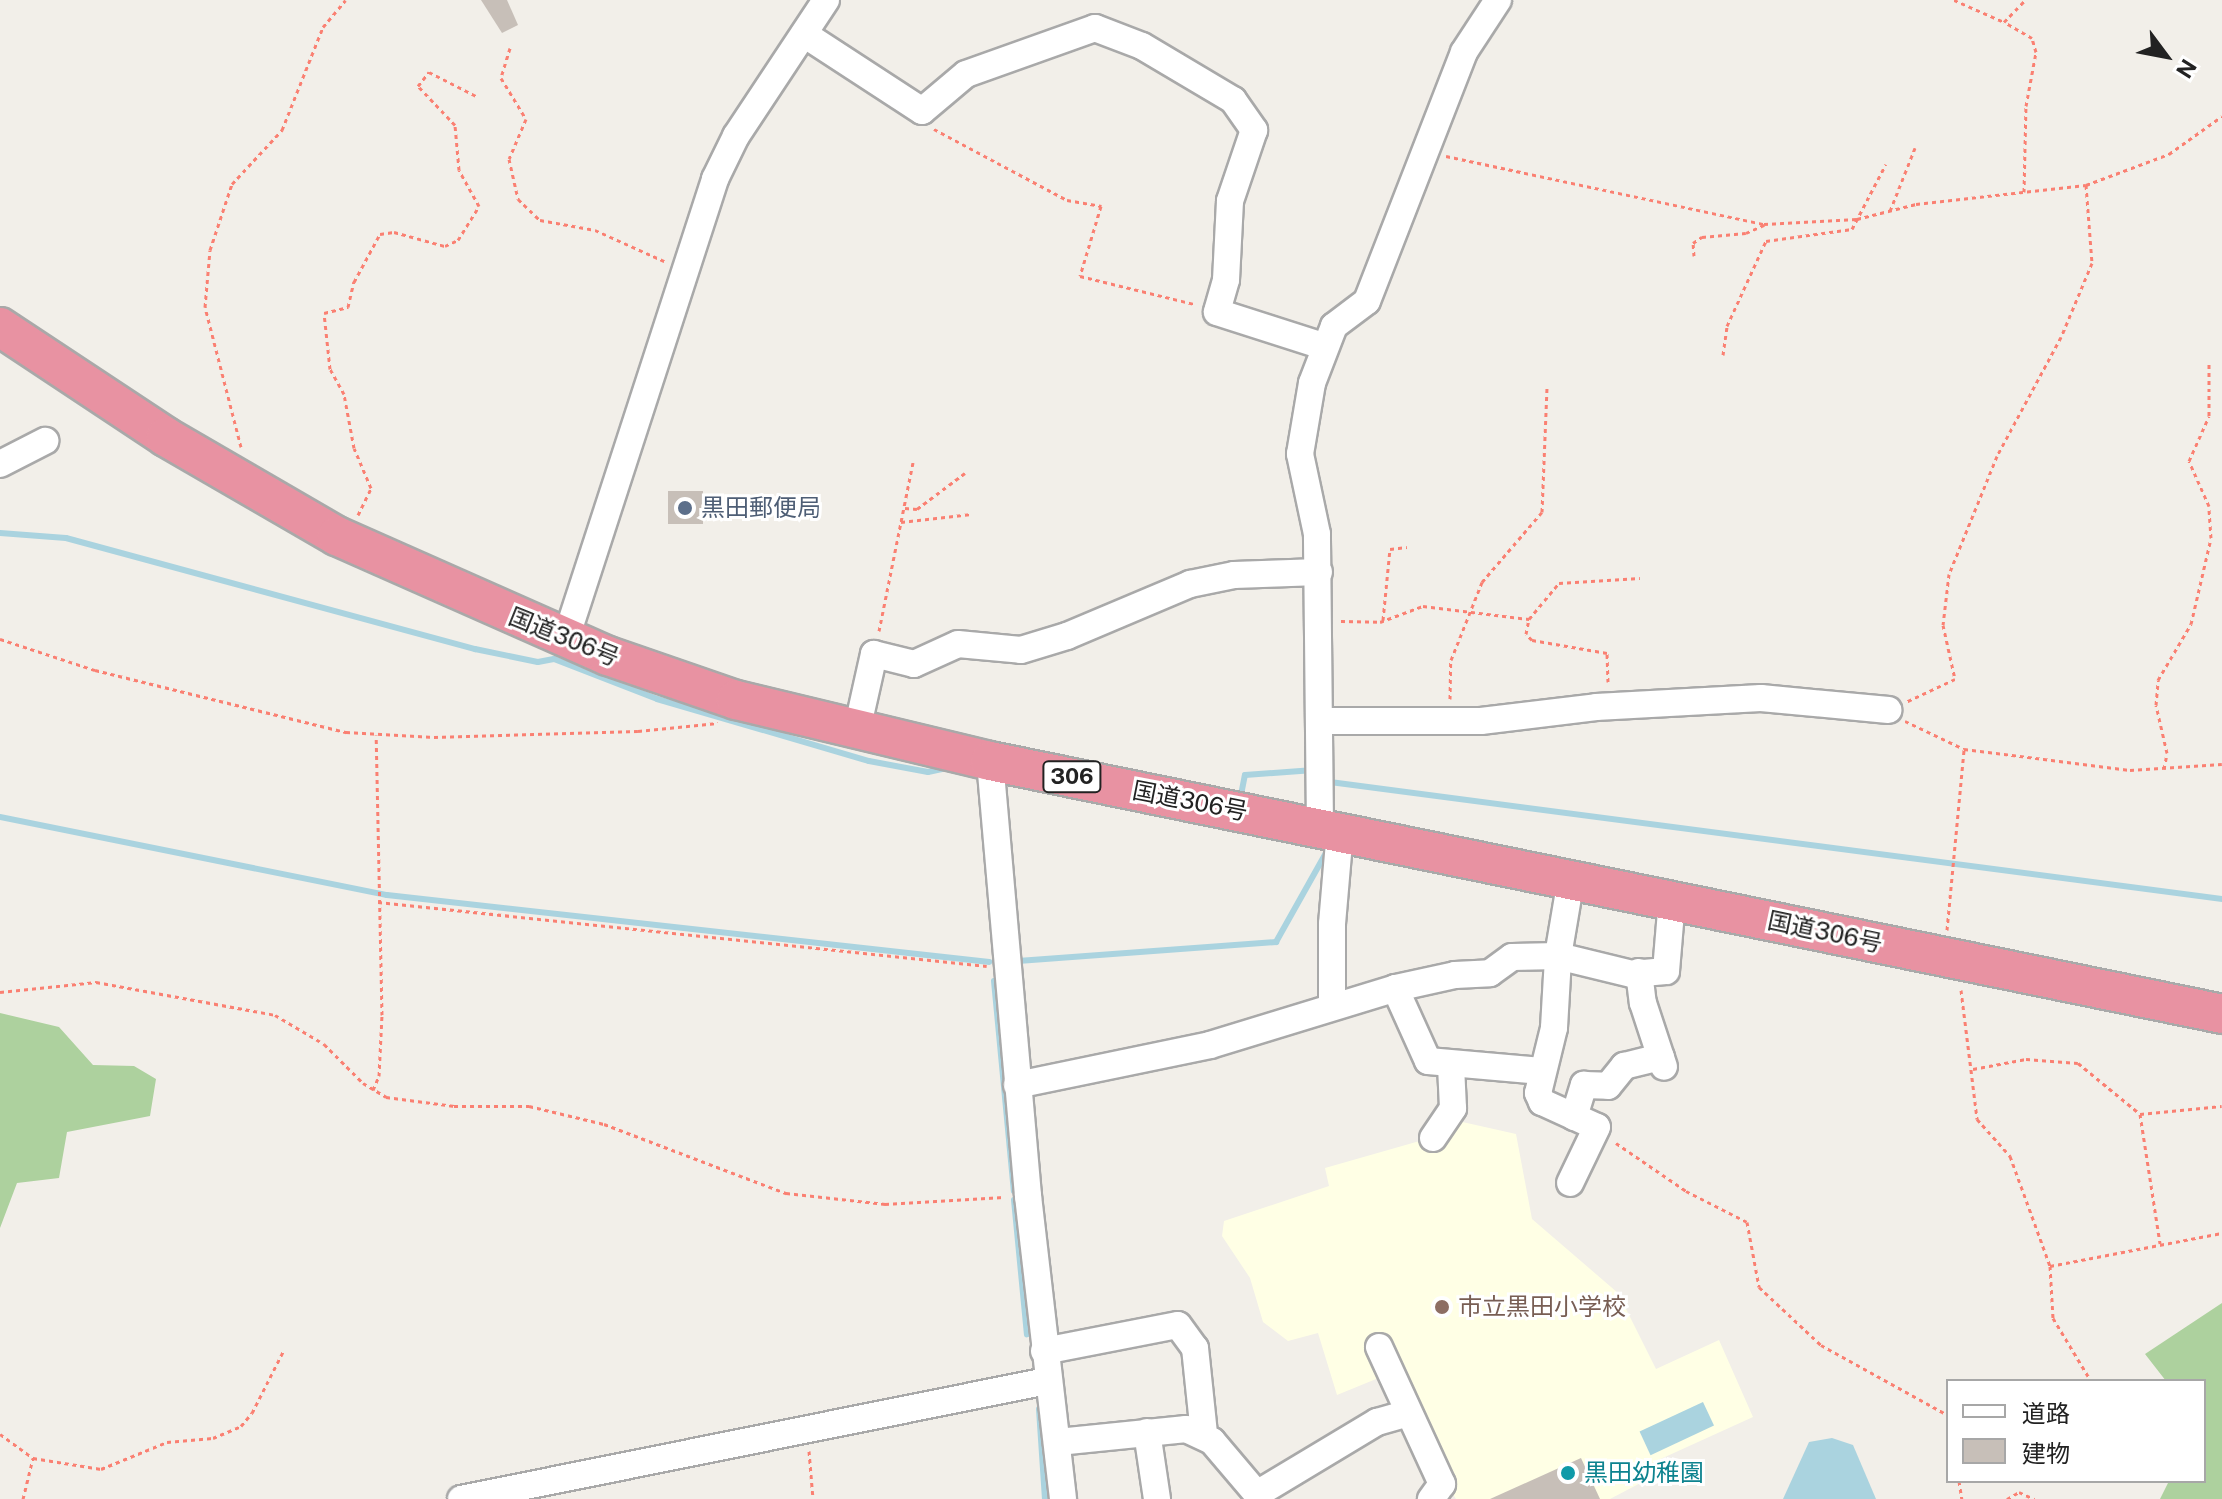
<!DOCTYPE html>
<html>
<head>
<meta charset="utf-8">
<style>
	body { margin:0 }
	#map { position:relative; width:2222px; height:1499px; overflow:hidden; background:#f2efe9; font-family:"Public Sans","Noto Sans JP",sans-serif }
	div>[style] { position:absolute }
	[style*='--x'] { left:calc(var(--x)*1px); top:calc(var(--y)*1px); width:calc(var(--w)*1px); rotate:calc(var(--a)*1deg) }
	.education>* { inset:0; background:#ffffe5 }
	.forest>* { inset:0; background:#add19e }
	.water>* { inset:0; background:#aad3df; transform-origin:0 0 }
	.stream>* { height:6px; margin:-3px; padding:0 3px; transform-origin:3px; border-radius:3px; background:#aad3df }
	.building>* { inset:0; background:#c7bfb8; transform-origin:0 0 }
	.path>* { height:3px; margin-top:-1.5px; transform-origin:0; background:repeating-linear-gradient(90deg,#fa8072 0 4px,transparent 0 8px) }
	.roads { filter:drop-shadow(2px 0 #a9a9a9) drop-shadow(-2px 0 #a9a9a9) drop-shadow(0 2px #a9a9a9) drop-shadow(0 -2px #a9a9a9) }
	.minor>* { height:26px; margin:-13px; padding:0 13px; transform-origin:13px; border-radius:13px; background:#fff }
	.highway>* { height:38px; margin:-19px; padding:0 19px; transform-origin:19px; border-radius:19px; background:#e892a2 }
	.dots>* { width:22px; height:22px; translate:-50% -50%; box-sizing:border-box; border:4px solid #fff; border-radius:50% }
	span { translate:-50% -50%; white-space:nowrap; text-align:center; line-height:1.15; -webkit-text-stroke:6px #fff; paint-order:stroke }
	.shield-label span { padding:2px 6px; background:#fff; border:2px solid; border-radius:6px; -webkit-text-stroke-width:0 }
	.shield-label { font-size:22px; color:#222; font-weight:700 }
	.service-label { font-size:24px; color:#4e5e75 }
	.left { translate:0 -50%; text-align:left }
	.street-label { font-size:24px; color:#222 }
	.education-label { font-size:24px; color:#785e54 }
	.culture-label { font-size:24px; color:#0d838f }
	.legend { position:absolute; left:1946px; top:1379px; width:260px; height:104px; box-sizing:border-box; background:#fff; border:2px solid #a7a7a7; margin:0; padding:10px 14px; list-style:none; font-size:24px; color:#222 }
	.legend li { display:flex; align-items:center; gap:16px; height:40px }
	.legend b { width:40px; border:2px solid #a7a7a7 }
	.north { position:absolute; left:2126px; top:16px; width:80px; height:80px; -webkit-text-stroke:6px #fff; paint-order:stroke; rotate:122deg; font-size:22px; font-weight:700; line-height:32px; text-align:center; color:#222 }
	.north::after { content:''; display:block; margin:auto; width:28px; height:36px; background:#222; clip-path:polygon(50% 0,100% 100%,50% 72%,0 100%) }
</style>
</head>
<body>
<div id="map">
	<div class="education">
		<i style="clip-path:polygon(1458px 1121px,1516px 1134px,1532px 1219px,1618px 1293px,1656px 1369px,1719px 1340px,1753px 1417px,1643px 1467px,1650px 1478px,1610px 1499px,1456px 1499px,1381px 1377px,1337px 1395px,1318px 1333px,1288px 1341px,1263px 1322px,1250px 1278px,1222px 1236px,1224px 1221px,1329px 1186px,1325px 1168px,1423px 1140px)"></i>
	</div>
	<div class="forest">
		<i style="clip-path:polygon(0 1013px,59px 1027px,93px 1065px,134px 1066px,156px 1079px,150px 1116px,67px 1132px,59px 1178px,17px 1183px,0 1228px)"></i>
		<i style="clip-path:polygon(2222px 1303px,2222px 1499px,2160px 1499px,2169px 1481px,2204px 1481px,2204px 1381px,2166px 1381px,2145px 1354px)"></i>
	</div>
	<div class="water">
		<i style="left:1703px;top:1402px;width:26px;height:70px;rotate:65deg"></i>
		<i style="clip-path:polygon(1832px 1438px,1853px 1445px,1876px 1499px,1783px 1499px,1809px 1442px)"></i>
	</div>
	<div class="stream">
		<i style="--x:0;--y:533;--w:66;--a:4.3"></i>
		<i style="--x:66;--y:538;--w:424;--a:15.2"></i>
		<i style="--x:475;--y:649;--w:64;--a:11.7"></i>
		<i style="--x:538;--y:662;--w:16;--a:-11"></i>
		<i style="--x:554;--y:659;--w:110;--a:21.2"></i>
		<i style="--x:657;--y:699;--w:221;--a:16.3"></i>
		<i style="--x:869;--y:761;--w:60;--a:10.6"></i>
		<i style="--x:928;--y:772;--w:19;--a:-12"></i>
		<i style="--x:1330;--y:786;--w:4;--a:-90"></i>
		<i style="--x:1330;--y:782;--w:900;--a:7.47"></i>
		<i style="--x:1241;--y:795;--w:20;--a:-79"></i>
		<i style="--x:1245;--y:775;--w:69;--a:-4.1"></i>
		<i style="--x:0;--y:817;--w:395;--a:11.4"></i>
		<i style="--x:387;--y:895;--w:606;--a:6.35"></i>
		<i style="--x:1018;--y:961;--w:259;--a:-4.2"></i>
		<i style="--x:1276;--y:942;--w:104;--a:-60.7"></i>
		<i style="--x:994;--y:981;--w:211;--a:84.6"></i>
		<i style="--x:1014;--y:1200;--w:135;--a:84.5"></i>
		<i style="--x:1039;--y:1409;--w:90;--a:86.2"></i>
	</div>
	<div class="building">
		<i style="clip-path:polygon(481px 0,507px 0,518px 25px,502px 33px)"></i>
		<i style="left:668px;top:491px;width:35px;height:33px"></i>
		<i style="clip-path:polygon(1581px 1458px,1600px 1499px,1490px 1499px)"></i>
	</div>
	<div class="path">
		<i style="--x:1954;--y:0;--w:55;--a:23.7"></i>
		<i style="--x:510;--y:48;--w:31;--a:107"></i>
		<i style="--x:501;--y:78;--w:48;--a:58.6"></i>
		<i style="--x:526;--y:119;--w:43;--a:113"></i>
		<i style="--x:509;--y:159;--w:41;--a:77.3"></i>
		<i style="--x:518;--y:199;--w:30;--a:44"></i>
		<i style="--x:540;--y:220;--w:56;--a:10.3"></i>
		<i style="--x:595;--y:230;--w:76;--a:24.2"></i>
		<i style="--x:934;--y:129;--w:151;--a:28.1"></i>
		<i style="--x:1067;--y:200;--w:35;--a:10"></i>
		<i style="--x:1101;--y:206;--w:73;--a:106.7"></i>
		<i style="--x:1080;--y:276;--w:117;--a:13.8"></i>
		<i style="--x:1446;--y:156;--w:325;--a:12.1"></i>
		<i style="--x:1764;--y:224;--w:93;--a:-3.1"></i>
		<i style="--x:1857;--y:219;--w:61;--a:-14.3"></i>
		<i style="--x:1916;--y:204;--w:171;--a:-6.4"></i>
		<i style="--x:2086;--y:185;--w:78;--a:85.6"></i>
		<i style="--x:2092;--y:263;--w:80;--a:112.7"></i>
		<i style="--x:2061;--y:337;--w:135;--a:118.3"></i>
		<i style="--x:1997;--y:456;--w:127;--a:112.1"></i>
		<i style="--x:1949;--y:574;--w:51;--a:96.7"></i>
		<i style="--x:1943;--y:625;--w:55;--a:77.5"></i>
		<i style="--x:1955;--y:679;--w:54;--a:154.9"></i>
		<i style="--x:2086;--y:185;--w:89;--a:-20.5"></i>
		<i style="--x:2169;--y:154;--w:65;--a:-35.6"></i>
		<i style="--x:2024;--y:192;--w:86;--a:-88.7"></i>
		<i style="--x:2026;--y:106;--w:55;--a:-79.5"></i>
		<i style="--x:2036;--y:52;--w:15;--a:-106"></i>
		<i style="--x:2032;--y:38;--w:32;--a:-150"></i>
		<i style="--x:2004;--y:22;--w:30;--a:-46"></i>
		<i style="--x:1890;--y:211;--w:68;--a:-68.4"></i>
		<i style="--x:1694;--y:256;--w:13;--a:-94"></i>
		<i style="--x:1693;--y:243;--w:11;--a:-34"></i>
		<i style="--x:1702;--y:237;--w:44;--a:-5.2"></i>
		<i style="--x:1746;--y:233;--w:20;--a:-24"></i>
		<i style="--x:1723;--y:355;--w:29;--a:-82"></i>
		<i style="--x:1727;--y:326;--w:94;--a:-65.4"></i>
		<i style="--x:1766;--y:241;--w:87;--a:-7.9"></i>
		<i style="--x:1852;--y:229;--w:73;--a:-62.4"></i>
		<i style="--x:241;--y:447;--w:145;--a:-104.4"></i>
		<i style="--x:205;--y:307;--w:57;--a:-85"></i>
		<i style="--x:210;--y:250;--w:70;--a:-71.6"></i>
		<i style="--x:232;--y:184;--w:74;--a:-47.2"></i>
		<i style="--x:282;--y:130;--w:111;--a:-68.3"></i>
		<i style="--x:323;--y:27;--w:35;--a:-50"></i>
		<i style="--x:905;--y:508;--w:12;--a:5"></i>
		<i style="--x:917;--y:509;--w:60;--a:-36.9"></i>
		<i style="--x:358;--y:515;--w:30;--a:-64"></i>
		<i style="--x:371;--y:488;--w:43;--a:-113"></i>
		<i style="--x:354;--y:448;--w:55;--a:-100.5"></i>
		<i style="--x:344;--y:394;--w:29;--a:-119"></i>
		<i style="--x:330;--y:369;--w:56;--a:-96.1"></i>
		<i style="--x:324;--y:313;--w:25;--a:-14"></i>
		<i style="--x:348;--y:307;--w:26;--a:-77"></i>
		<i style="--x:354;--y:282;--w:55;--a:-61.6"></i>
		<i style="--x:380;--y:234;--w:14;--a:-8"></i>
		<i style="--x:394;--y:232;--w:53;--a:15.4"></i>
		<i style="--x:445;--y:246;--w:14;--a:-25"></i>
		<i style="--x:458;--y:240;--w:40;--a:-58"></i>
		<i style="--x:479;--y:206;--w:41;--a:-119.1"></i>
		<i style="--x:459;--y:170;--w:45;--a:-95.1"></i>
		<i style="--x:455;--y:125;--w:54;--a:-133.5"></i>
		<i style="--x:418;--y:86;--w:18;--a:-52"></i>
		<i style="--x:429;--y:72;--w:55;--a:27"></i>
		<i style="--x:901;--y:522;--w:71;--a:-6.4"></i>
		<i style="--x:1383;--y:620;--w:71;--a:-84.4"></i>
		<i style="--x:1390;--y:549;--w:17;--a:-7"></i>
		<i style="--x:1341;--y:621;--w:39;--a:1"></i>
		<i style="--x:1380;--y:622;--w:46;--a:-20.4"></i>
		<i style="--x:1423;--y:606;--w:107;--a:7"></i>
		<i style="--x:879;--y:631;--w:172;--a:-78.6"></i>
		<i style="--x:0;--y:639;--w:100;--a:18.1"></i>
		<i style="--x:95;--y:670;--w:259;--a:13.9"></i>
		<i style="--x:346;--y:732;--w:88;--a:3.3"></i>
		<i style="--x:434;--y:737;--w:204;--a:-1.7"></i>
		<i style="--x:638;--y:731;--w:80;--a:-5.7"></i>
		<i style="--x:1608;--y:682;--w:29;--a:-92"></i>
		<i style="--x:1607;--y:653;--w:76;--a:-170.2"></i>
		<i style="--x:1532;--y:640;--w:8;--a:-135"></i>
		<i style="--x:1526;--y:634;--w:15;--a:-79"></i>
		<i style="--x:1529;--y:619;--w:47;--a:-50.2"></i>
		<i style="--x:1559;--y:583;--w:81;--a:-3.5"></i>
		<i style="--x:1450;--y:699;--w:39;--a:-89"></i>
		<i style="--x:1451;--y:660;--w:84;--a:-68.3"></i>
		<i style="--x:1482;--y:582;--w:92;--a:-49.4"></i>
		<i style="--x:1542;--y:512;--w:124;--a:-87.7"></i>
		<i style="--x:1905;--y:721;--w:65;--a:25.4"></i>
		<i style="--x:1964;--y:749;--w:167;--a:7.2"></i>
		<i style="--x:2130;--y:770;--w:92;--a:-3.7"></i>
		<i style="--x:2164;--y:769;--w:16;--a:-79"></i>
		<i style="--x:2167;--y:753;--w:49;--a:-102.9"></i>
		<i style="--x:2156;--y:705;--w:25;--a:-85"></i>
		<i style="--x:2158;--y:680;--w:65;--a:-59.5"></i>
		<i style="--x:2191;--y:624;--w:88;--a:-76.9"></i>
		<i style="--x:2211;--y:538;--w:32;--a:-94"></i>
		<i style="--x:2209;--y:506;--w:49;--a:-114"></i>
		<i style="--x:2189;--y:461;--w:49;--a:-66"></i>
		<i style="--x:2209;--y:416;--w:55;--a:-90"></i>
		<i style="--x:378;--y:902;--w:612;--a:6"></i>
		<i style="--x:1947;--y:930;--w:181;--a:-84.6"></i>
		<i style="--x:1961;--y:990;--w:130;--a:82.9"></i>
		<i style="--x:1977;--y:1119;--w:50;--a:48.3"></i>
		<i style="--x:2010;--y:1156;--w:117;--a:70"></i>
		<i style="--x:2050;--y:1266;--w:52;--a:86.7"></i>
		<i style="--x:2053;--y:1318;--w:74;--a:58.9"></i>
		<i style="--x:0;--y:992;--w:97;--a:-5.9"></i>
		<i style="--x:96;--y:982;--w:182;--a:10.4"></i>
		<i style="--x:275;--y:1015;--w:57;--a:30.6"></i>
		<i style="--x:324;--y:1044;--w:55;--a:45"></i>
		<i style="--x:363;--y:1083;--w:27;--a:31"></i>
		<i style="--x:386;--y:1097;--w:69;--a:7.5"></i>
		<i style="--x:454;--y:1106;--w:75;--a:0"></i>
		<i style="--x:529;--y:1106;--w:77;--a:13.5"></i>
		<i style="--x:604;--y:1124;--w:195;--a:20.8"></i>
		<i style="--x:786;--y:1193;--w:100;--a:6.3"></i>
		<i style="--x:885;--y:1204;--w:119;--a:-3.4"></i>
		<i style="--x:1973;--y:1069;--w:54;--a:-10.7"></i>
		<i style="--x:2026;--y:1059;--w:52;--a:4.4"></i>
		<i style="--x:2078;--y:1063;--w:80;--a:39.4"></i>
		<i style="--x:2140;--y:1114;--w:131;--a:81.2"></i>
		<i style="--x:373;--y:1090;--w:15;--a:-67"></i>
		<i style="--x:379;--y:1076;--w:61;--a:-87.2"></i>
		<i style="--x:382;--y:1015;--w:280;--a:-91.2"></i>
		<i style="--x:2140;--y:1114;--w:82;--a:-5.6"></i>
		<i style="--x:1616;--y:1143;--w:85;--a:34.4"></i>
		<i style="--x:1686;--y:1191;--w:68;--a:26.9"></i>
		<i style="--x:1747;--y:1222;--w:66;--a:79.5"></i>
		<i style="--x:1759;--y:1287;--w:85;--a:43.1"></i>
		<i style="--x:1821;--y:1345;--w:145;--a:28.9"></i>
		<i style="--x:2050;--y:1266;--w:175;--a:-10.9"></i>
		<i style="--x:0;--y:1434;--w:41;--a:36"></i>
		<i style="--x:33;--y:1458;--w:69;--a:9.2"></i>
		<i style="--x:101;--y:1469;--w:71;--a:-22.2"></i>
		<i style="--x:167;--y:1442;--w:46;--a:-5"></i>
		<i style="--x:213;--y:1438;--w:30;--a:-23"></i>
		<i style="--x:241;--y:1426;--w:17;--a:-50"></i>
		<i style="--x:252;--y:1413;--w:71;--a:-63.1"></i>
		<i style="--x:809;--y:1451;--w:48;--a:85.2"></i>
		<i style="--x:1959;--y:1481;--w:18;--a:81"></i>
		<i style="--x:23;--y:1499;--w:42;--a:-76.3"></i>
		<i style="--x:2007;--y:1499;--w:14;--a:-30"></i>
		<i style="--x:2019;--y:1492;--w:17;--a:25"></i>
	</div>
	<div class="roads">
		<div class="minor">
			<i style="--x:804;--y:34;--w:141;--a:33.1"></i>
			<i style="--x:922;--y:111;--w:57;--a:-40.1"></i>
			<i style="--x:966;--y:74;--w:137;--a:-19.6"></i>
			<i style="--x:1095;--y:28;--w:50;--a:21"></i>
			<i style="--x:1142;--y:46;--w:106;--a:30.7"></i>
			<i style="--x:1233;--y:100;--w:37;--a:55"></i>
			<i style="--x:1254;--y:130;--w:75;--a:108.7"></i>
			<i style="--x:1230;--y:201;--w:79;--a:92.9"></i>
			<i style="--x:1226;--y:280;--w:33;--a:106"></i>
			<i style="--x:1217;--y:312;--w:111;--a:17.8"></i>
			<i style="--x:0;--y:464;--w:51;--a:-27.1"></i>
			<i style="--x:566;--y:638;--w:483;--a:-72"></i>
			<i style="--x:715;--y:179;--w:48;--a:-64"></i>
			<i style="--x:736;--y:136;--w:163;--a:-56.5"></i>
			<i style="--x:1320;--y:721;--w:161;--a:0"></i>
			<i style="--x:1481;--y:721;--w:116;--a:-6.9"></i>
			<i style="--x:1596;--y:707;--w:165;--a:-3.1"></i>
			<i style="--x:1761;--y:698;--w:128;--a:5.4"></i>
			<i style="--x:857;--y:730;--w:78;--a:-77.4"></i>
			<i style="--x:874;--y:654;--w:41;--a:14"></i>
			<i style="--x:914;--y:664;--w:48;--a:-24.4"></i>
			<i style="--x:958;--y:644;--w:63;--a:5.4"></i>
			<i style="--x:1021;--y:650;--w:48;--a:-16.9"></i>
			<i style="--x:1067;--y:636;--w:134;--a:-22.9"></i>
			<i style="--x:1190;--y:584;--w:45;--a:-11.6"></i>
			<i style="--x:1234;--y:575;--w:85;--a:-2"></i>
			<i style="--x:990;--y:761;--w:437;--a:85"></i>
			<i style="--x:1028;--y:1196;--w:305;--a:83.4"></i>
			<i style="--x:1320;--y:827;--w:293;--a:-90.6"></i>
			<i style="--x:1317;--y:534;--w:82;--a:-102"></i>
			<i style="--x:1300;--y:454;--w:72;--a:-80.4"></i>
			<i style="--x:1312;--y:383;--w:61;--a:-68.9"></i>
			<i style="--x:1334;--y:326;--w:41;--a:-37.1"></i>
			<i style="--x:1367;--y:301;--w:267;--a:-68.7"></i>
			<i style="--x:1464;--y:52;--w:62;--a:-56.8"></i>
			<i style="--x:1558;--y:956;--w:78;--a:-80.4"></i>
			<i style="--x:1558;--y:958;--w:70;--a:93.3"></i>
			<i style="--x:1554;--y:1028;--w:67;--a:103.8"></i>
			<i style="--x:1538;--y:1093;--w:10;--a:66"></i>
			<i style="--x:1542;--y:1102;--w:60;--a:24.4"></i>
			<i style="--x:1597;--y:1127;--w:62;--a:115.7"></i>
			<i style="--x:1639;--y:972;--w:31;--a:83"></i>
			<i style="--x:1643;--y:1003;--w:67;--a:71.8"></i>
			<i style="--x:1395;--y:988;--w:80;--a:65.7"></i>
			<i style="--x:1428;--y:1061;--w:114;--a:5"></i>
			<i style="--x:1332;--y:1005;--w:81;--a:-90"></i>
			<i style="--x:1332;--y:924;--w:93;--a:-85.1"></i>
			<i style="--x:1017;--y:1085;--w:197;--a:-11.7"></i>
			<i style="--x:1210;--y:1045;--w:195;--a:-17"></i>
			<i style="--x:1396;--y:988;--w:60;--a:-12.4"></i>
			<i style="--x:1455;--y:975;--w:35;--a:-3"></i>
			<i style="--x:1490;--y:973;--w:27;--a:-36"></i>
			<i style="--x:1512;--y:957;--w:46;--a:-1.2"></i>
			<i style="--x:1558;--y:956;--w:76;--a:13.7"></i>
			<i style="--x:1632;--y:974;--w:34;--a:-5"></i>
			<i style="--x:1666;--y:971;--w:71;--a:-85.2"></i>
			<i style="--x:1574;--y:1117;--w:34;--a:-73"></i>
			<i style="--x:1584;--y:1085;--w:24;--a:2"></i>
			<i style="--x:1608;--y:1086;--w:26;--a:-51"></i>
			<i style="--x:1624;--y:1066;--w:38;--a:-14"></i>
			<i style="--x:1433;--y:1138;--w:36;--a:-56"></i>
			<i style="--x:1453;--y:1108;--w:42;--a:-92.7"></i>
			<i style="--x:1379;--y:1347;--w:151;--a:65.3"></i>
			<i style="--x:1442;--y:1484;--w:19;--a:126"></i>
			<i style="--x:1044;--y:1351;--w:136;--a:-11"></i>
			<i style="--x:1178;--y:1325;--w:29;--a:54"></i>
			<i style="--x:1195;--y:1348;--w:86;--a:84"></i>
			<i style="--x:1147;--y:1432;--w:68;--a:81.5"></i>
			<i style="--x:1058;--y:1442;--w:129;--a:-5.8"></i>
			<i style="--x:1186;--y:1429;--w:29;--a:25"></i>
			<i style="--x:1212;--y:1441;--w:70;--a:49.7"></i>
			<i style="--x:1257;--y:1494;--w:140;--a:-31"></i>
			<i style="--x:1377;--y:1422;--w:32;--a:-16"></i>
			<i style="--x:461;--y:1499;--w:598;--a:-11.39"></i>
		</div>
		<div class="highway">
			<i style="--x:0;--y:327;--w:199;--a:33.5"></i>
			<i style="--x:166;--y:437;--w:198;--a:30.1"></i>
			<i style="--x:337;--y:536;--w:296;--a:23.9"></i>
			<i style="--x:608;--y:656;--w:135;--a:19"></i>
			<i style="--x:736;--y:700;--w:261;--a:13.5"></i>
			<i style="--x:990;--y:761;--w:1258;--a:11.6"></i>
		</div>
	</div>
	<div class="dots">
		<i style="left:685px;top:508px;background:#5c6f8a"></i>
		<i style="left:1442px;top:1307px;background:#8d6e63"></i>
		<i style="left:1568px;top:1473px;background:#0f9aa8"></i>
	</div>
	<div class="shield-label">
		<span style="left:1072px;top:777px">306</span>
	</div>
	<div class="service-label">
		<span class="left" style="left:701px;top:508px">黒田郵便局</span>
	</div>
	<div class="street-label">
		<span style="left:564px;top:637px;rotate:22deg">国道306号</span>
		<span style="left:1190px;top:801px;rotate:11deg">国道306号</span>
		<span style="left:1825px;top:932px;rotate:12deg">国道306号</span>
	</div>
	<div class="education-label">
		<span class="left" style="left:1458px;top:1307px">市立黒田小学校</span>
	</div>
	<div class="culture-label">
		<span class="left" style="left:1584px;top:1473px">黒田幼稚園</span>
	</div>
	<ul class="legend">
	<li><b style="height:10px;background:#fff"></b>道路</li>
	<li><b style="height:22px;background:#c7bfb8"></b>建物</li>
	</ul>
	<div class="north">N</div>
</div>
</body>
</html>
